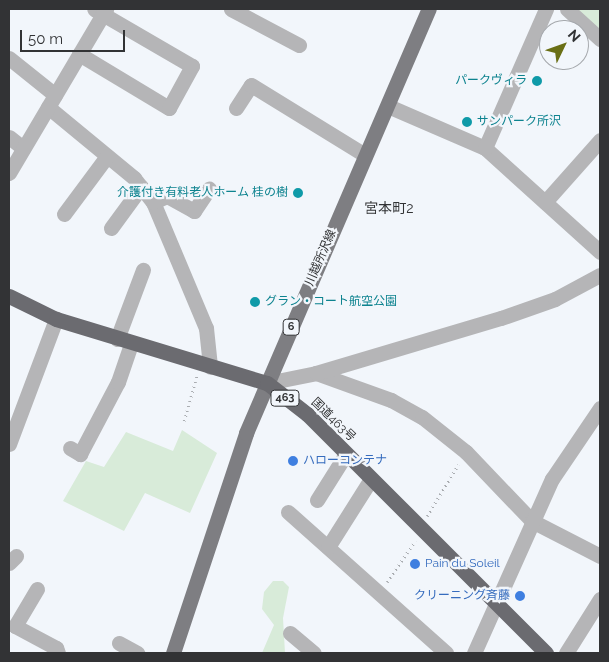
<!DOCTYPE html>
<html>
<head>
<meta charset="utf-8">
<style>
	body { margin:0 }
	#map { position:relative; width:609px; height:662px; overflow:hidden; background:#f2f6fb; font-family:Raleway,"Noto Sans JP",sans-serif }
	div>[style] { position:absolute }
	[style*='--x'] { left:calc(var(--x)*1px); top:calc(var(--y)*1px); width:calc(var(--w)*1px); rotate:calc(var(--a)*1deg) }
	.green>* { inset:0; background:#d8ebd9 }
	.path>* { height:2.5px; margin-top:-1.25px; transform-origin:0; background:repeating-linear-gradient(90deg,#aaadb1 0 1px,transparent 0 5px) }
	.minor>* { height:15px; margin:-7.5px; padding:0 7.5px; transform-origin:7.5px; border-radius:7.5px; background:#b5b5b7 }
	.major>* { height:15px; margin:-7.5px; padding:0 7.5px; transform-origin:7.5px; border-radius:7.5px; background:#7e7e82 }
	.highway>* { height:15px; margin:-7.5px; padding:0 7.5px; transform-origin:7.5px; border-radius:7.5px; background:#6b6b70 }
	.dots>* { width:14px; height:14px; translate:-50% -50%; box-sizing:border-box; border:2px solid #f2f6fb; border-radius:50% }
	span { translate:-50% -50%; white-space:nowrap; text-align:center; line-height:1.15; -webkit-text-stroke:4.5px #f2f6fb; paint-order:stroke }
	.shield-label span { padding:1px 4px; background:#f2f6fb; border:1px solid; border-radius:4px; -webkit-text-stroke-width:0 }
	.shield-label { font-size:11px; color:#323335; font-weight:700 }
	.culture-label { font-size:12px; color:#0d838f }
	.right { translate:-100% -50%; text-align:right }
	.left { translate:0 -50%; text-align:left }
	.street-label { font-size:12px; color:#323335 }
	.shop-label { font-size:12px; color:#366cbe }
	.neighbourhood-label { font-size:14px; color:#323335 }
	.frame { position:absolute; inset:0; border:10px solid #323335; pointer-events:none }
	.north { position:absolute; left:539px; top:20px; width:50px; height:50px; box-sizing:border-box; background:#f2f6fb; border:1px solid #a5a8ac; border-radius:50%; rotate:48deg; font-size:14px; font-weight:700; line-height:20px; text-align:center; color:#323335 }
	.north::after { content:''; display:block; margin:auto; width:18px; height:22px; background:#6a6f15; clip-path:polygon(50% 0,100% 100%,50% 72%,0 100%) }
	.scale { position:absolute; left:20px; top:30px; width:105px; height:22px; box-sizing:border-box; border:2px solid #323335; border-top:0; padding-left:6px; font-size:15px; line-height:18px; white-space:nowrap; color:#323335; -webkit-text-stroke:4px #f2f6fb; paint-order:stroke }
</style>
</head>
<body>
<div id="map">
	<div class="green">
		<i style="clip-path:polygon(574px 9px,600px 9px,600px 32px)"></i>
		<i style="clip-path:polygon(182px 430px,217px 453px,190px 513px,145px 493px,124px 531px,63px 501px,86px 461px,104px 467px,126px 432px,173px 451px)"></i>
		<i style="clip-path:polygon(273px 581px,283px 581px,289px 587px,283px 618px,285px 653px,262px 653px,274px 625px,262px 609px,264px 592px)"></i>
	</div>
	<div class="path">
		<i style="--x:184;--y:421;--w:48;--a:-74.2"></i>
		<i style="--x:427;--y:516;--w:60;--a:-58.7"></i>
		<i style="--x:387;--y:582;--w:50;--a:-55.7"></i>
	</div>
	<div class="minor">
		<i style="--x:231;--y:9;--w:77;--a:27.9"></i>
		<i style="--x:567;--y:9;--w:45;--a:42.3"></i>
		<i style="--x:79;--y:54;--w:105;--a:31"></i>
		<i style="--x:169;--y:108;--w:48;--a:-61.3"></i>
		<i style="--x:192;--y:66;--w:113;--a:-149.8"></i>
		<i style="--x:9;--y:58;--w:59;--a:38.8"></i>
		<i style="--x:388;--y:106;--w:106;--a:23.4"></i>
		<i style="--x:485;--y:148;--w:155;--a:42.1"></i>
		<i style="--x:48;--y:107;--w:112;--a:39.5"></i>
		<i style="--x:134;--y:178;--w:31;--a:52"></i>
		<i style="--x:153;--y:202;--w:137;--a:67.2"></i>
		<i style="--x:206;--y:328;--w:39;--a:84"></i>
		<i style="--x:236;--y:108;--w:27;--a:-57"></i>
		<i style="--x:251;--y:85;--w:134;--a:31.6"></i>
		<i style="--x:9;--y:137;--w:18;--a:38"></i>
		<i style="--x:485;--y:148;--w:152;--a:-66.3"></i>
		<i style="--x:9;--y:173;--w:191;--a:-59.4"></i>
		<i style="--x:153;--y:202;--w:15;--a:-23"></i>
		<i style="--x:167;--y:196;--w:31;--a:29"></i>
		<i style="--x:194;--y:211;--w:27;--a:-56"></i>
		<i style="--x:545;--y:202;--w:83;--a:-48.4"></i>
		<i style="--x:64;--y:214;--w:72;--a:-53.4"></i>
		<i style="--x:111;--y:228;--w:51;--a:-53.8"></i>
		<i style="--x:117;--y:339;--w:74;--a:-69.4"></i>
		<i style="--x:316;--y:373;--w:80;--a:19.8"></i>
		<i style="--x:391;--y:400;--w:35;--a:29"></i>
		<i style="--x:422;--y:417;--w:56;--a:38.5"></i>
		<i style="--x:466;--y:452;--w:95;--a:46.3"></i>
		<i style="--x:532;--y:521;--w:76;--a:27.2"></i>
		<i style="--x:267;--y:383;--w:50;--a:-11.5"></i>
		<i style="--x:316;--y:373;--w:193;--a:-16.6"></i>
		<i style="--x:501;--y:318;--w:57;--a:-19.4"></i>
		<i style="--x:555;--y:299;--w:51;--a:-28.1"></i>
		<i style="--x:9;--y:444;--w:134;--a:-69.4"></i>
		<i style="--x:70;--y:448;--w:12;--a:31"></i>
		<i style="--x:80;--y:454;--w:81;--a:-62.2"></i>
		<i style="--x:118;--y:382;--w:40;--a:-71.1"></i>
		<i style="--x:317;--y:500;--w:54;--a:-57.8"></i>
		<i style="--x:288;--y:512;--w:212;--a:41.7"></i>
		<i style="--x:328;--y:547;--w:80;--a:-57.7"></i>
		<i style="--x:9;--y:563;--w:10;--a:-45"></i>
		<i style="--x:37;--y:589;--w:43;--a:120.7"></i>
		<i style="--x:15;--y:626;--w:47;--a:28.2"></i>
		<i style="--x:56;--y:648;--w:5;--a:68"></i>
		<i style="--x:290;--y:633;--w:31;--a:40"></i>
		<i style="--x:119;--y:643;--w:21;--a:29"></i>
		<i style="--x:474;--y:653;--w:191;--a:-65.9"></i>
		<i style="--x:552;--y:479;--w:86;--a:-55.9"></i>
		<i style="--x:566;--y:653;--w:64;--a:-57.8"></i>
	</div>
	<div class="major">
		<i style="--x:173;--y:653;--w:232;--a:-71.6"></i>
		<i style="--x:246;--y:433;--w:462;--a:-66.7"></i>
	</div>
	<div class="highway">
		<i style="--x:9;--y:296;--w:52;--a:26.1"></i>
		<i style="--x:56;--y:319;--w:220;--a:16.9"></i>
		<i style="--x:267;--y:383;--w:51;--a:37.8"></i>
		<i style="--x:307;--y:414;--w:338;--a:45"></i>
	</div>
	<div class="dots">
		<i style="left:537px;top:81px;background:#0f9aa8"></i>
		<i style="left:467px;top:122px;background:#0f9aa8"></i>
		<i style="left:298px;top:193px;background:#0f9aa8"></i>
		<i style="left:255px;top:302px;background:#0f9aa8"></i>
		<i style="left:293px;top:461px;background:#3f7fe0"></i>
		<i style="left:415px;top:564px;background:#3f7fe0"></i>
		<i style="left:520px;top:596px;background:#3f7fe0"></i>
	</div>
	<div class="shield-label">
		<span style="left:291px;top:327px">6</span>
		<span style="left:285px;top:398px">463</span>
	</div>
	<div class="culture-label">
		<span class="right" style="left:527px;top:81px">パークヴィラ</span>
		<span class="left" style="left:477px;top:122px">サンパーク所沢</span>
		<span class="right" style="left:288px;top:193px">介護付き有料老人ホーム 桂の樹</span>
		<span class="left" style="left:265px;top:302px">グラン・コート航空公園</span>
	</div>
	<div class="street-label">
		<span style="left:321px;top:258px;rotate:-67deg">川越所沢線</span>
		<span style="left:333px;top:420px;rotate:44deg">国道463号</span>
	</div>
	<div class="shop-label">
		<span class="left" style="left:303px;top:461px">ハローコンテナ</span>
		<span class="left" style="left:425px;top:564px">Pain du Soleil</span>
		<span class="right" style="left:510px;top:596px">クリーニング斉藤</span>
	</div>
	<div class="neighbourhood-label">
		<span style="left:389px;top:208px">宮本町2</span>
	</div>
	<div class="frame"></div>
	<div class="north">N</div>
	<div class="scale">50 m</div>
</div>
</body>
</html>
